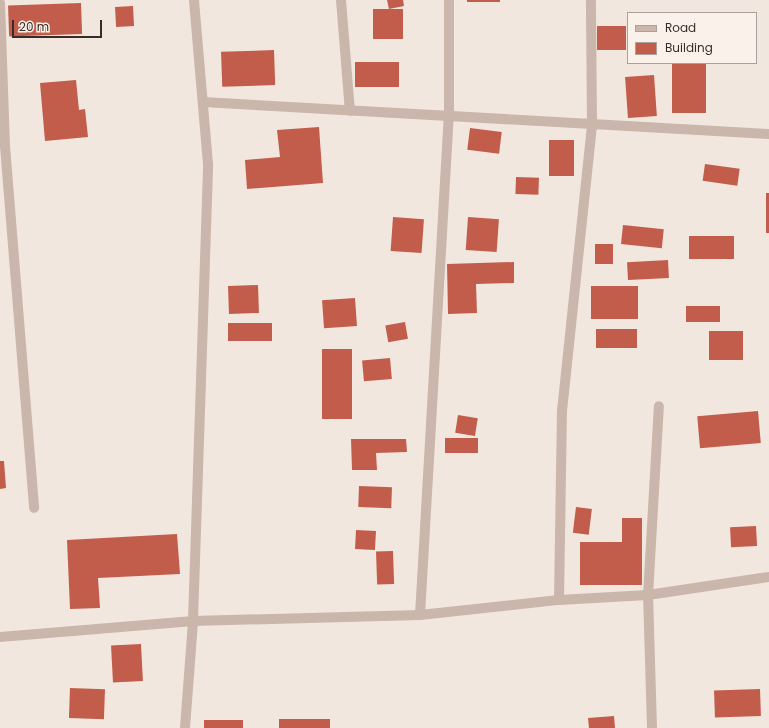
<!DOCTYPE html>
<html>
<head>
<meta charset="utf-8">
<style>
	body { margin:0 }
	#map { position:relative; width:769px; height:728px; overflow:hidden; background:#f2e7de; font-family:Poppins,sans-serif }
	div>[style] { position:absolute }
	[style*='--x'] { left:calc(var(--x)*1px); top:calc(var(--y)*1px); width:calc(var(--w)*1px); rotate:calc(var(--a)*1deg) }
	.building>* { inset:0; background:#c25d4b; transform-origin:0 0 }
	.street>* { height:10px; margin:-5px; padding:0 5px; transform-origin:5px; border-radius:5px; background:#cab6aa }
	span { translate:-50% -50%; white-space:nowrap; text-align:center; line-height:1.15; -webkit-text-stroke:3px #f9f1ea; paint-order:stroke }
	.legend { position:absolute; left:627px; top:12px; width:130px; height:52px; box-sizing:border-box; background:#f9f1ea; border:1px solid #aba29d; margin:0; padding:5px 7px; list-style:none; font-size:12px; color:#372c29 }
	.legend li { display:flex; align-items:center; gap:8px; height:20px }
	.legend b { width:20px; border:1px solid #aba29d }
	.scale { position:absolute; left:12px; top:20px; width:90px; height:18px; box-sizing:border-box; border:2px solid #372c29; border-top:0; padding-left:5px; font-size:12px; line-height:14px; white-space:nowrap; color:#372c29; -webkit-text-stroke:3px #f9f1ea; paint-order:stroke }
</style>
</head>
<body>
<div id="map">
	<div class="building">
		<i style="clip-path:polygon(387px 0,403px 0,404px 6px,389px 9px)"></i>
		<i style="left:467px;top:0;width:33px;height:2px"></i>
		<i style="left:81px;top:3px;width:31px;height:73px;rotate:88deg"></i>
		<i style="left:133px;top:6px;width:20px;height:18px;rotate:87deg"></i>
		<i style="left:403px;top:9px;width:30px;height:30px;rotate:90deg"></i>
		<i style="left:597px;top:26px;width:29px;height:24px"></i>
		<i style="left:274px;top:50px;width:35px;height:53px;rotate:88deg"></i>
		<i style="left:399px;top:62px;width:25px;height:44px;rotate:90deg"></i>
		<i style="left:672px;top:63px;width:34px;height:50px"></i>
		<i style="left:654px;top:75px;width:41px;height:29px;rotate:86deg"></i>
		<i style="clip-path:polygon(76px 80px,79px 110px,85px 109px,88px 137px,45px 141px,40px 83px)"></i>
		<i style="clip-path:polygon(319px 127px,323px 183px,247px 189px,245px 160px,280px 157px,277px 130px)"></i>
		<i style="left:470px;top:128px;width:32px;height:22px;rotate:7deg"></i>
		<i style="left:549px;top:140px;width:25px;height:36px"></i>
		<i style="left:705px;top:164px;width:35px;height:17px;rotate:8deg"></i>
		<i style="left:516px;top:177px;width:23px;height:17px;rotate:2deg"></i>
		<i style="left:766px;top:193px;width:3px;height:40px"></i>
		<i style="left:393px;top:217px;width:31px;height:34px;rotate:4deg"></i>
		<i style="left:468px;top:217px;width:31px;height:33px;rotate:4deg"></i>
		<i style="left:623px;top:225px;width:41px;height:19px;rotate:6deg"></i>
		<i style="left:734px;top:236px;width:23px;height:45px;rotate:90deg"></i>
		<i style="left:595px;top:244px;width:18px;height:20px"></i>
		<i style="left:668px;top:260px;width:18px;height:41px;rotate:87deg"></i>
		<i style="clip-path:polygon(514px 262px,514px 283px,476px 284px,477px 313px,448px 314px,447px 264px)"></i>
		<i style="left:258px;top:285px;width:28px;height:30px;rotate:88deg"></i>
		<i style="left:591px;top:286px;width:47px;height:33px"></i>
		<i style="left:355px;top:298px;width:28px;height:33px;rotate:86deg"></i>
		<i style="left:686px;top:306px;width:34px;height:16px"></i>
		<i style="left:405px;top:322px;width:17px;height:20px;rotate:80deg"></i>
		<i style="left:272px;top:323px;width:18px;height:44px;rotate:90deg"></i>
		<i style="left:596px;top:329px;width:41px;height:19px"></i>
		<i style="left:709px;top:331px;width:34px;height:29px"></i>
		<i style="left:322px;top:349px;width:30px;height:70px"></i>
		<i style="left:390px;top:358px;width:21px;height:28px;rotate:85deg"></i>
		<i style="left:758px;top:411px;width:32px;height:61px;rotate:85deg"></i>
		<i style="left:458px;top:415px;width:20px;height:18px;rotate:9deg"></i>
		<i style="left:445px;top:438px;width:33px;height:15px"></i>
		<i style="clip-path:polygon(351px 439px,406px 439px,407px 452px,376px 453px,377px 470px,352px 470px)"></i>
		<i style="clip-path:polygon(0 461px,4px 461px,6px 488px,0 489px)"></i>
		<i style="left:359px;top:486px;width:33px;height:21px;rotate:2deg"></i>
		<i style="left:576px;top:507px;width:16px;height:26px;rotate:7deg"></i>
		<i style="clip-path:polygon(622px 518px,642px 518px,642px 585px,580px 585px,580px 542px,622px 542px)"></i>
		<i style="left:756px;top:526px;width:20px;height:26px;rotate:87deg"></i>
		<i style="left:356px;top:530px;width:20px;height:19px;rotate:3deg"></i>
		<i style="clip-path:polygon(177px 534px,180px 574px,98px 578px,100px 608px,70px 609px,67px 540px)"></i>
		<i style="left:393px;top:551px;width:33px;height:17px;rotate:88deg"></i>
		<i style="left:141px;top:644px;width:37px;height:30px;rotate:87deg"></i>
		<i style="left:70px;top:688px;width:35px;height:30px;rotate:2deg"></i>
		<i style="left:760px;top:689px;width:27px;height:46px;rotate:88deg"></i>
		<i style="clip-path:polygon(614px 716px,615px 728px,589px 728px,588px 718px)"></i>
		<i style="left:330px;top:719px;width:9px;height:51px;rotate:90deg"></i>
		<i style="left:243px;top:720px;width:8px;height:39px;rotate:90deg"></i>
	</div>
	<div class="street">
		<i style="--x:341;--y:0;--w:111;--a:85.4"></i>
		<i style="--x:0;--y:3;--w:143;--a:88"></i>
		<i style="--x:5;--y:146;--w:363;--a:85.4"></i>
		<i style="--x:203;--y:102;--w:567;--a:3.24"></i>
		<i style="--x:559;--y:600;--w:189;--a:-89.1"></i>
		<i style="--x:562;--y:411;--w:287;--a:-84"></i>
		<i style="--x:592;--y:126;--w:126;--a:-90.5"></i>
		<i style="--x:420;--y:615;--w:499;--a:-86.7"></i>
		<i style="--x:449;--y:117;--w:117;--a:-90"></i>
		<i style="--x:0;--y:637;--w:194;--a:-4.7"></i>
		<i style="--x:193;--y:621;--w:227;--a:-1.5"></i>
		<i style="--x:420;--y:615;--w:140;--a:-6.2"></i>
		<i style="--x:559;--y:600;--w:89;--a:-3.2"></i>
		<i style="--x:648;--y:595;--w:122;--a:-8.5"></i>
		<i style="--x:185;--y:728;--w:107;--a:-85.7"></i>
		<i style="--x:193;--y:621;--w:457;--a:-88.1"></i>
		<i style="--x:208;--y:164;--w:165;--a:-94.9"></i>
		<i style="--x:652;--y:728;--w:133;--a:-91.7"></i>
		<i style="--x:648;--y:595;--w:189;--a:-86.7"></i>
	</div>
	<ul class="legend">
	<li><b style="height:5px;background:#cab6aa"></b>Road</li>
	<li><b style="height:11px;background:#c25d4b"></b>Building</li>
	</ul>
	<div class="scale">20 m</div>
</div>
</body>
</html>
